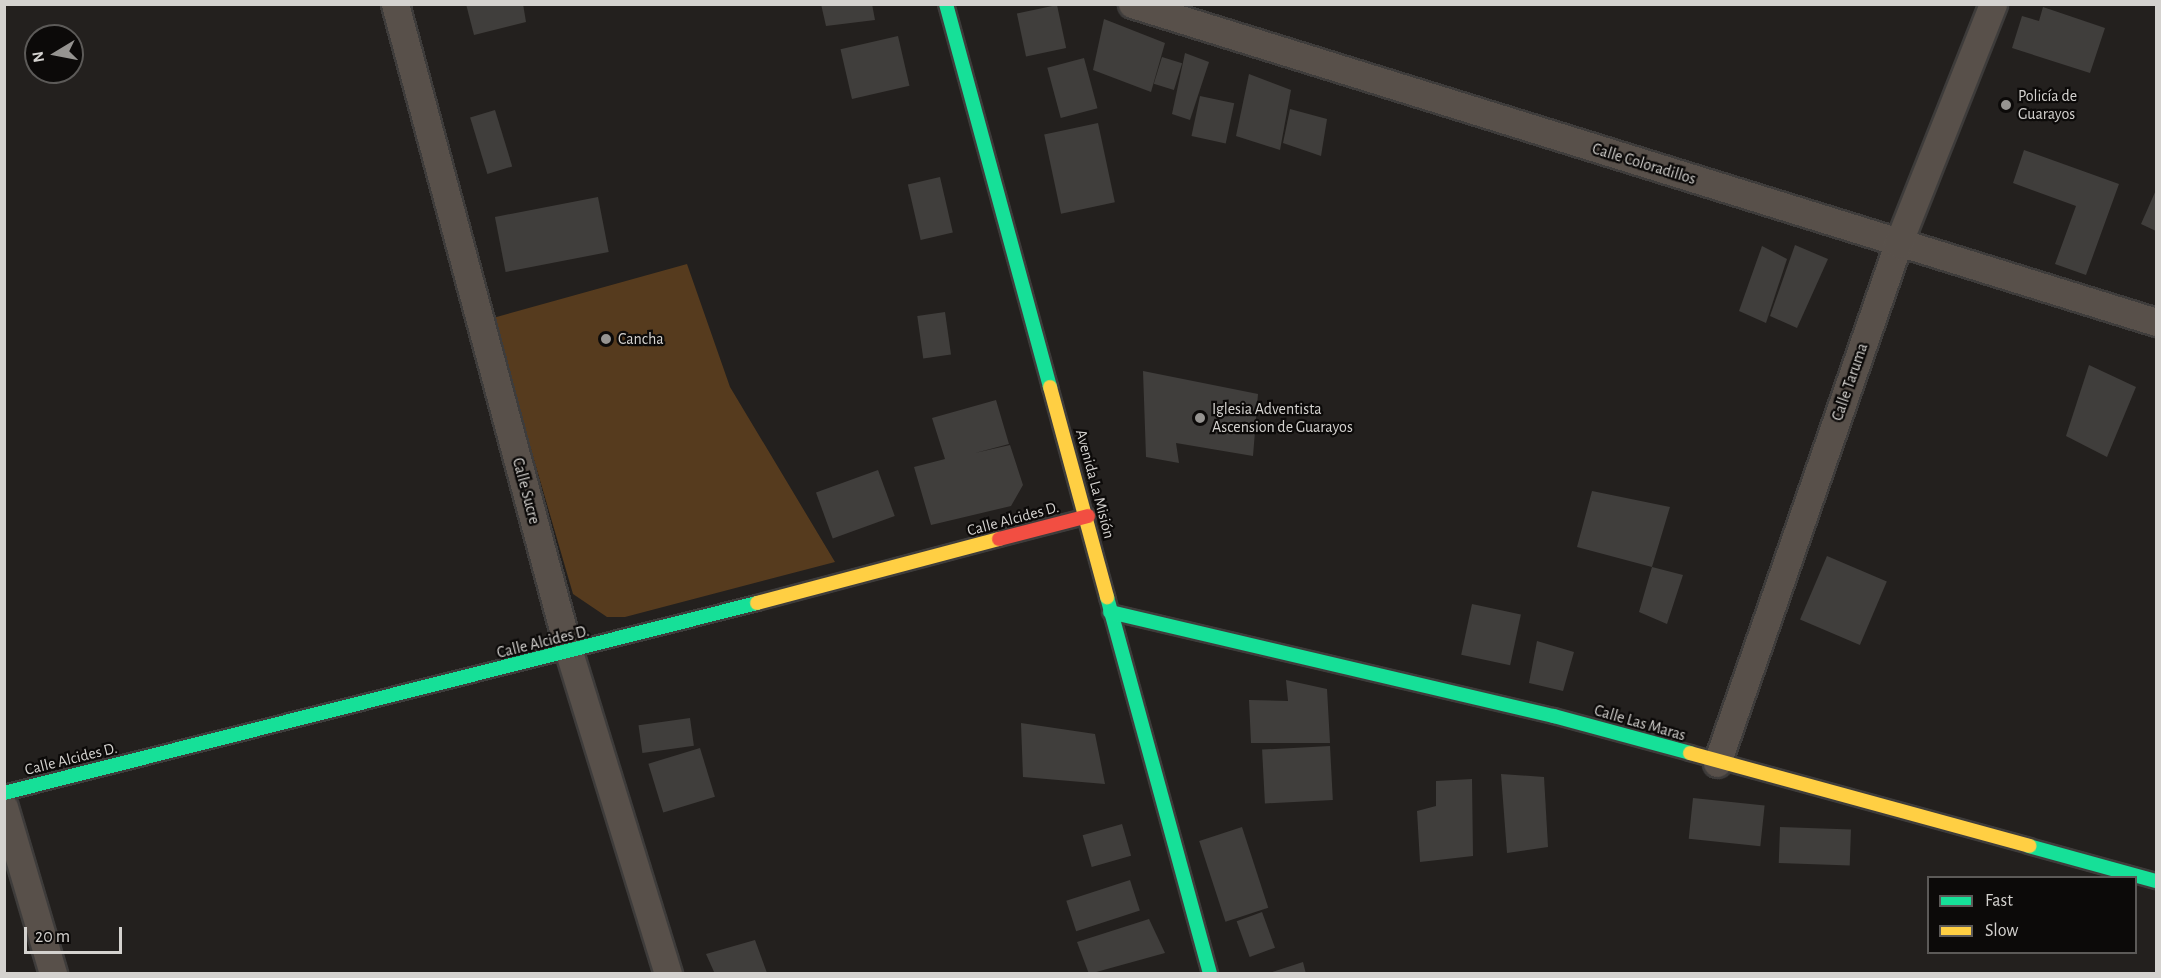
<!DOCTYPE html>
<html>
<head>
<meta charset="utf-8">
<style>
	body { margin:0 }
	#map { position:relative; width:2161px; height:978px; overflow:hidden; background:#23201e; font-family:"Alegreya Sans",sans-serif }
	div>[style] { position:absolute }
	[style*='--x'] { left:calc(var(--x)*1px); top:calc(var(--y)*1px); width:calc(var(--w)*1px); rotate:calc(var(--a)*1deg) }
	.green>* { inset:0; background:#563b1e }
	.building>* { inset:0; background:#403e3c; transform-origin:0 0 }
	.roads { filter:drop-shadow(2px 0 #3e3c3b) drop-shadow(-2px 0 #3e3c3b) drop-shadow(0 2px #3e3c3b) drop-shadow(0 -2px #3e3c3b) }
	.street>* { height:27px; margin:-13.5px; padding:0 13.5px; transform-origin:13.5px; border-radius:13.5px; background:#58504a }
	.fast>* { height:14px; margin:-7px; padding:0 7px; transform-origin:7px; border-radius:7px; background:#16e098 }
	.slow>* { height:14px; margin:-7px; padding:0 7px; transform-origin:7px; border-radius:7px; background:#ffcf43 }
	.jam>* { height:14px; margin:-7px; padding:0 7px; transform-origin:7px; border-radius:7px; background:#f24e42 }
	.dots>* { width:16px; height:16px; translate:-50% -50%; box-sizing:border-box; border:3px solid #0c0a09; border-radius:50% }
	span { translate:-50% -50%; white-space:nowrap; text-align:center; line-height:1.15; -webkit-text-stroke:4.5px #0c0a09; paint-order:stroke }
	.poi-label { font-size:16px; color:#d4d2cf }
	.left { translate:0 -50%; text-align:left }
	.street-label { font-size:16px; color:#d4d2cf }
	.frame { position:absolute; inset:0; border:6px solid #d4d2cf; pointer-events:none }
	.legend { position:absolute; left:1927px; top:876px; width:210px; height:78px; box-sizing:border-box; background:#0c0a09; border:2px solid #5c5a58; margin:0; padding:8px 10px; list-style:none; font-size:18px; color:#d4d2cf }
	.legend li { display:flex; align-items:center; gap:12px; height:30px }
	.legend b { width:30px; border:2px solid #5c5a58 }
	.north { position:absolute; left:24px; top:24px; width:60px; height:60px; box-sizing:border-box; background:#0c0a09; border:2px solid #5c5a58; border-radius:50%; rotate:260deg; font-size:16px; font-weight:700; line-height:24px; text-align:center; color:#d4d2cf }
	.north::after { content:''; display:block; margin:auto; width:21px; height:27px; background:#969491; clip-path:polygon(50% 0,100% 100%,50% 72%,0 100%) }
	.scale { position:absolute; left:24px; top:927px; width:98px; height:27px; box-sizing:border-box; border:3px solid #d4d2cf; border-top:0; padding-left:8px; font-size:18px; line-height:21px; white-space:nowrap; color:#d4d2cf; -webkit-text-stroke:4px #0c0a09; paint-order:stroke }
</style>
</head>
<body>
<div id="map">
	<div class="green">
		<i style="clip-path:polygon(687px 264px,730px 387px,835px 562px,625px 617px,607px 617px,573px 594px,493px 318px)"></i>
	</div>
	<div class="building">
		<i style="clip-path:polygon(466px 4px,523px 4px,526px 22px,474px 35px)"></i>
		<i style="clip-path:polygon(821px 4px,872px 4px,875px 20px,826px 26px)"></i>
		<i style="left:1057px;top:5px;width:44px;height:41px;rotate:78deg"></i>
		<i style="clip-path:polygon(2043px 7px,2105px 28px,2090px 73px,2012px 48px,2022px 16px,2039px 21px)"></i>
		<i style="clip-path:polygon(1104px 19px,1165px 43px,1151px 92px,1093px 70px)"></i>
		<i style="left:898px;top:36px;width:51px;height:59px;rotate:77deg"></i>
		<i style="clip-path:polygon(1185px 53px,1209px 62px,1190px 120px,1172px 114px)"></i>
		<i style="left:1162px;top:57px;width:21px;height:28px;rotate:17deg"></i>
		<i style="left:1084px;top:58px;width:52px;height:38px;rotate:75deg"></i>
		<i style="clip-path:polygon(1249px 74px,1291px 90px,1280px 150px,1236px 136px)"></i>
		<i style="left:1200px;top:96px;width:35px;height:41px;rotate:12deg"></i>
		<i style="clip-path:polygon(1290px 109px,1327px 119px,1321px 156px,1283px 143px)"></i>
		<i style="left:495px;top:110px;width:59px;height:26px;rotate:73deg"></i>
		<i style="left:1098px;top:123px;width:81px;height:55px;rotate:78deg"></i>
		<i style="clip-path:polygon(2024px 150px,2119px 184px,2086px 275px,2055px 264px,2076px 206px,2013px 183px)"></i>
		<i style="left:940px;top:177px;width:57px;height:33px;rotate:77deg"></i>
		<i style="clip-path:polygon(2156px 190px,2156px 231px,2141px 224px)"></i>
		<i style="left:598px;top:197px;width:56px;height:105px;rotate:79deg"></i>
		<i style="clip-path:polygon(1795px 245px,1828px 259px,1797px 328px,1770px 316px)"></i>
		<i style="clip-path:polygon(1762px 246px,1787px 259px,1766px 323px,1739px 311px)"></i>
		<i style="left:945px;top:312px;width:43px;height:28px;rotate:82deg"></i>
		<i style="clip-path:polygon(2089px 365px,2136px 387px,2107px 457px,2066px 436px)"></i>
		<i style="clip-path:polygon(1143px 371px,1258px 394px,1253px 456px,1176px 443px,1179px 463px,1146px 457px)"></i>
		<i style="clip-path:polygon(996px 400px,1009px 444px,975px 453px,1010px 445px,1023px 485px,1011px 506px,931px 525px,914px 467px,945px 459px,932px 418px)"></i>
		<i style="left:878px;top:470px;width:49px;height:66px;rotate:70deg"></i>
		<i style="clip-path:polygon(1592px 491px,1670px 507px,1652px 567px,1683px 575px,1667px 624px,1639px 612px,1652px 567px,1577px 547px)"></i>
		<i style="left:1827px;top:556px;width:65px;height:69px;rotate:23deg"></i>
		<i style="left:1472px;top:604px;width:50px;height:52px;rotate:12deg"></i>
		<i style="clip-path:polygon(1537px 641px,1574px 652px,1563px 691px,1529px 683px)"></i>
		<i style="clip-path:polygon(1286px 680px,1327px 689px,1330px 743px,1251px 743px,1249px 700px,1288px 701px)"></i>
		<i style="left:690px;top:718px;width:28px;height:52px;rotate:82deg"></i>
		<i style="clip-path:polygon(1021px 723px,1095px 734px,1105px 784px,1023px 777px)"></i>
		<i style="left:1330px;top:746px;width:54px;height:68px;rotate:87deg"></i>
		<i style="left:700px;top:748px;width:51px;height:54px;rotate:73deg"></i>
		<i style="clip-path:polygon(1501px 774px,1544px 777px,1548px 847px,1507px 853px)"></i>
		<i style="clip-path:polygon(1472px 779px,1473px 856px,1420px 862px,1417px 811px,1436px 806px,1436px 781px)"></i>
		<i style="left:1693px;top:798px;width:72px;height:41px;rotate:6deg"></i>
		<i style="left:1122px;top:824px;width:33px;height:41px;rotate:74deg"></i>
		<i style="left:1242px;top:827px;width:85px;height:45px;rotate:72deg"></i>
		<i style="left:1780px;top:827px;width:71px;height:36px;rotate:2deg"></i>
		<i style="left:1130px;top:880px;width:32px;height:67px;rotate:72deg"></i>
		<i style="left:1262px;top:912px;width:38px;height:27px;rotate:70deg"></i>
		<i style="clip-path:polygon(1149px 919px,1165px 953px,1089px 974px,1077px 942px)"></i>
		<i style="clip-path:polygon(755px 940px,767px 973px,715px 974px,706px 954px)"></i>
		<i style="clip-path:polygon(1303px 962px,1306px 974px,1269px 974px,1269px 973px)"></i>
	</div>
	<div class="roads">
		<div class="street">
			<i style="--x:395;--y:4;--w:671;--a:74.97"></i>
			<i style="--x:569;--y:652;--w:337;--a:72.9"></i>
			<i style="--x:1132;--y:4;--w:1072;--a:17.25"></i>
			<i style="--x:1717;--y:763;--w:550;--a:-70.77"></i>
			<i style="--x:1898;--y:244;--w:258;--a:-68.4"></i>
			<i style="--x:4;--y:807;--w:174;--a:73.6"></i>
		</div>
		<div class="fast">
			<i style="--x:946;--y:4;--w:397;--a:74.8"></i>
			<i style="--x:1107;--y:597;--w:391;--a:74.7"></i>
			<i style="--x:1110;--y:612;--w:456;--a:13.2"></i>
			<i style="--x:1554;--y:716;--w:141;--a:15.2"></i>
			<i style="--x:4;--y:793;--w:777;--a:-14.16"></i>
			<i style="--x:2029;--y:846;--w:132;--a:15.4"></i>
		</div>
		<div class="slow">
			<i style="--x:1050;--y:387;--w:218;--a:74.8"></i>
			<i style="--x:757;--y:603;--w:250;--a:-14.8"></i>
			<i style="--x:1690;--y:753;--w:352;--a:15.3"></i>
		</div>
		<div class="jam">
			<i style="--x:999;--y:539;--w:92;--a:-14.5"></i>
		</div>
	</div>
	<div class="dots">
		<i style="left:2006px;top:105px;background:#969491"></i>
		<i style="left:606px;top:339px;background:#969491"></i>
		<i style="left:1200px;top:418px;background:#969491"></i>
	</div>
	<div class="poi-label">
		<span class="left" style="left:2018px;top:105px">Policía de<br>Guarayos</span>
		<span class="left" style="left:618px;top:339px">Cancha</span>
		<span class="left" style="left:1212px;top:418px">Iglesia Adventista<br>Ascension de Guarayos</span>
	</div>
	<div class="street-label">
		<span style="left:1644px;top:164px;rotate:17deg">Calle Coloradillos</span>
		<span style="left:1850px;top:382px;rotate:-71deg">Calle Taruma</span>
		<span style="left:1095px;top:484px;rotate:75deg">Avenida La Misión</span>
		<span style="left:526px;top:491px;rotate:75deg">Calle Sucre</span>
		<span style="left:1013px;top:519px;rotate:-15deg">Calle Alcides D.</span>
		<span style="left:543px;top:642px;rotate:-14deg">Calle Alcides D.</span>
		<span style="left:1640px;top:723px;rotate:16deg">Calle Las Maras</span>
		<span style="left:71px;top:759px;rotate:-14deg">Calle Alcides D.</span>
	</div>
	<div class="frame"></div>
	<ul class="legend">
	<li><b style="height:8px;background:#16e098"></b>Fast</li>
	<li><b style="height:8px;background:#ffcf43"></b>Slow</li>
	</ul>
	<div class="north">N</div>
	<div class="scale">20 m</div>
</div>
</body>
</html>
